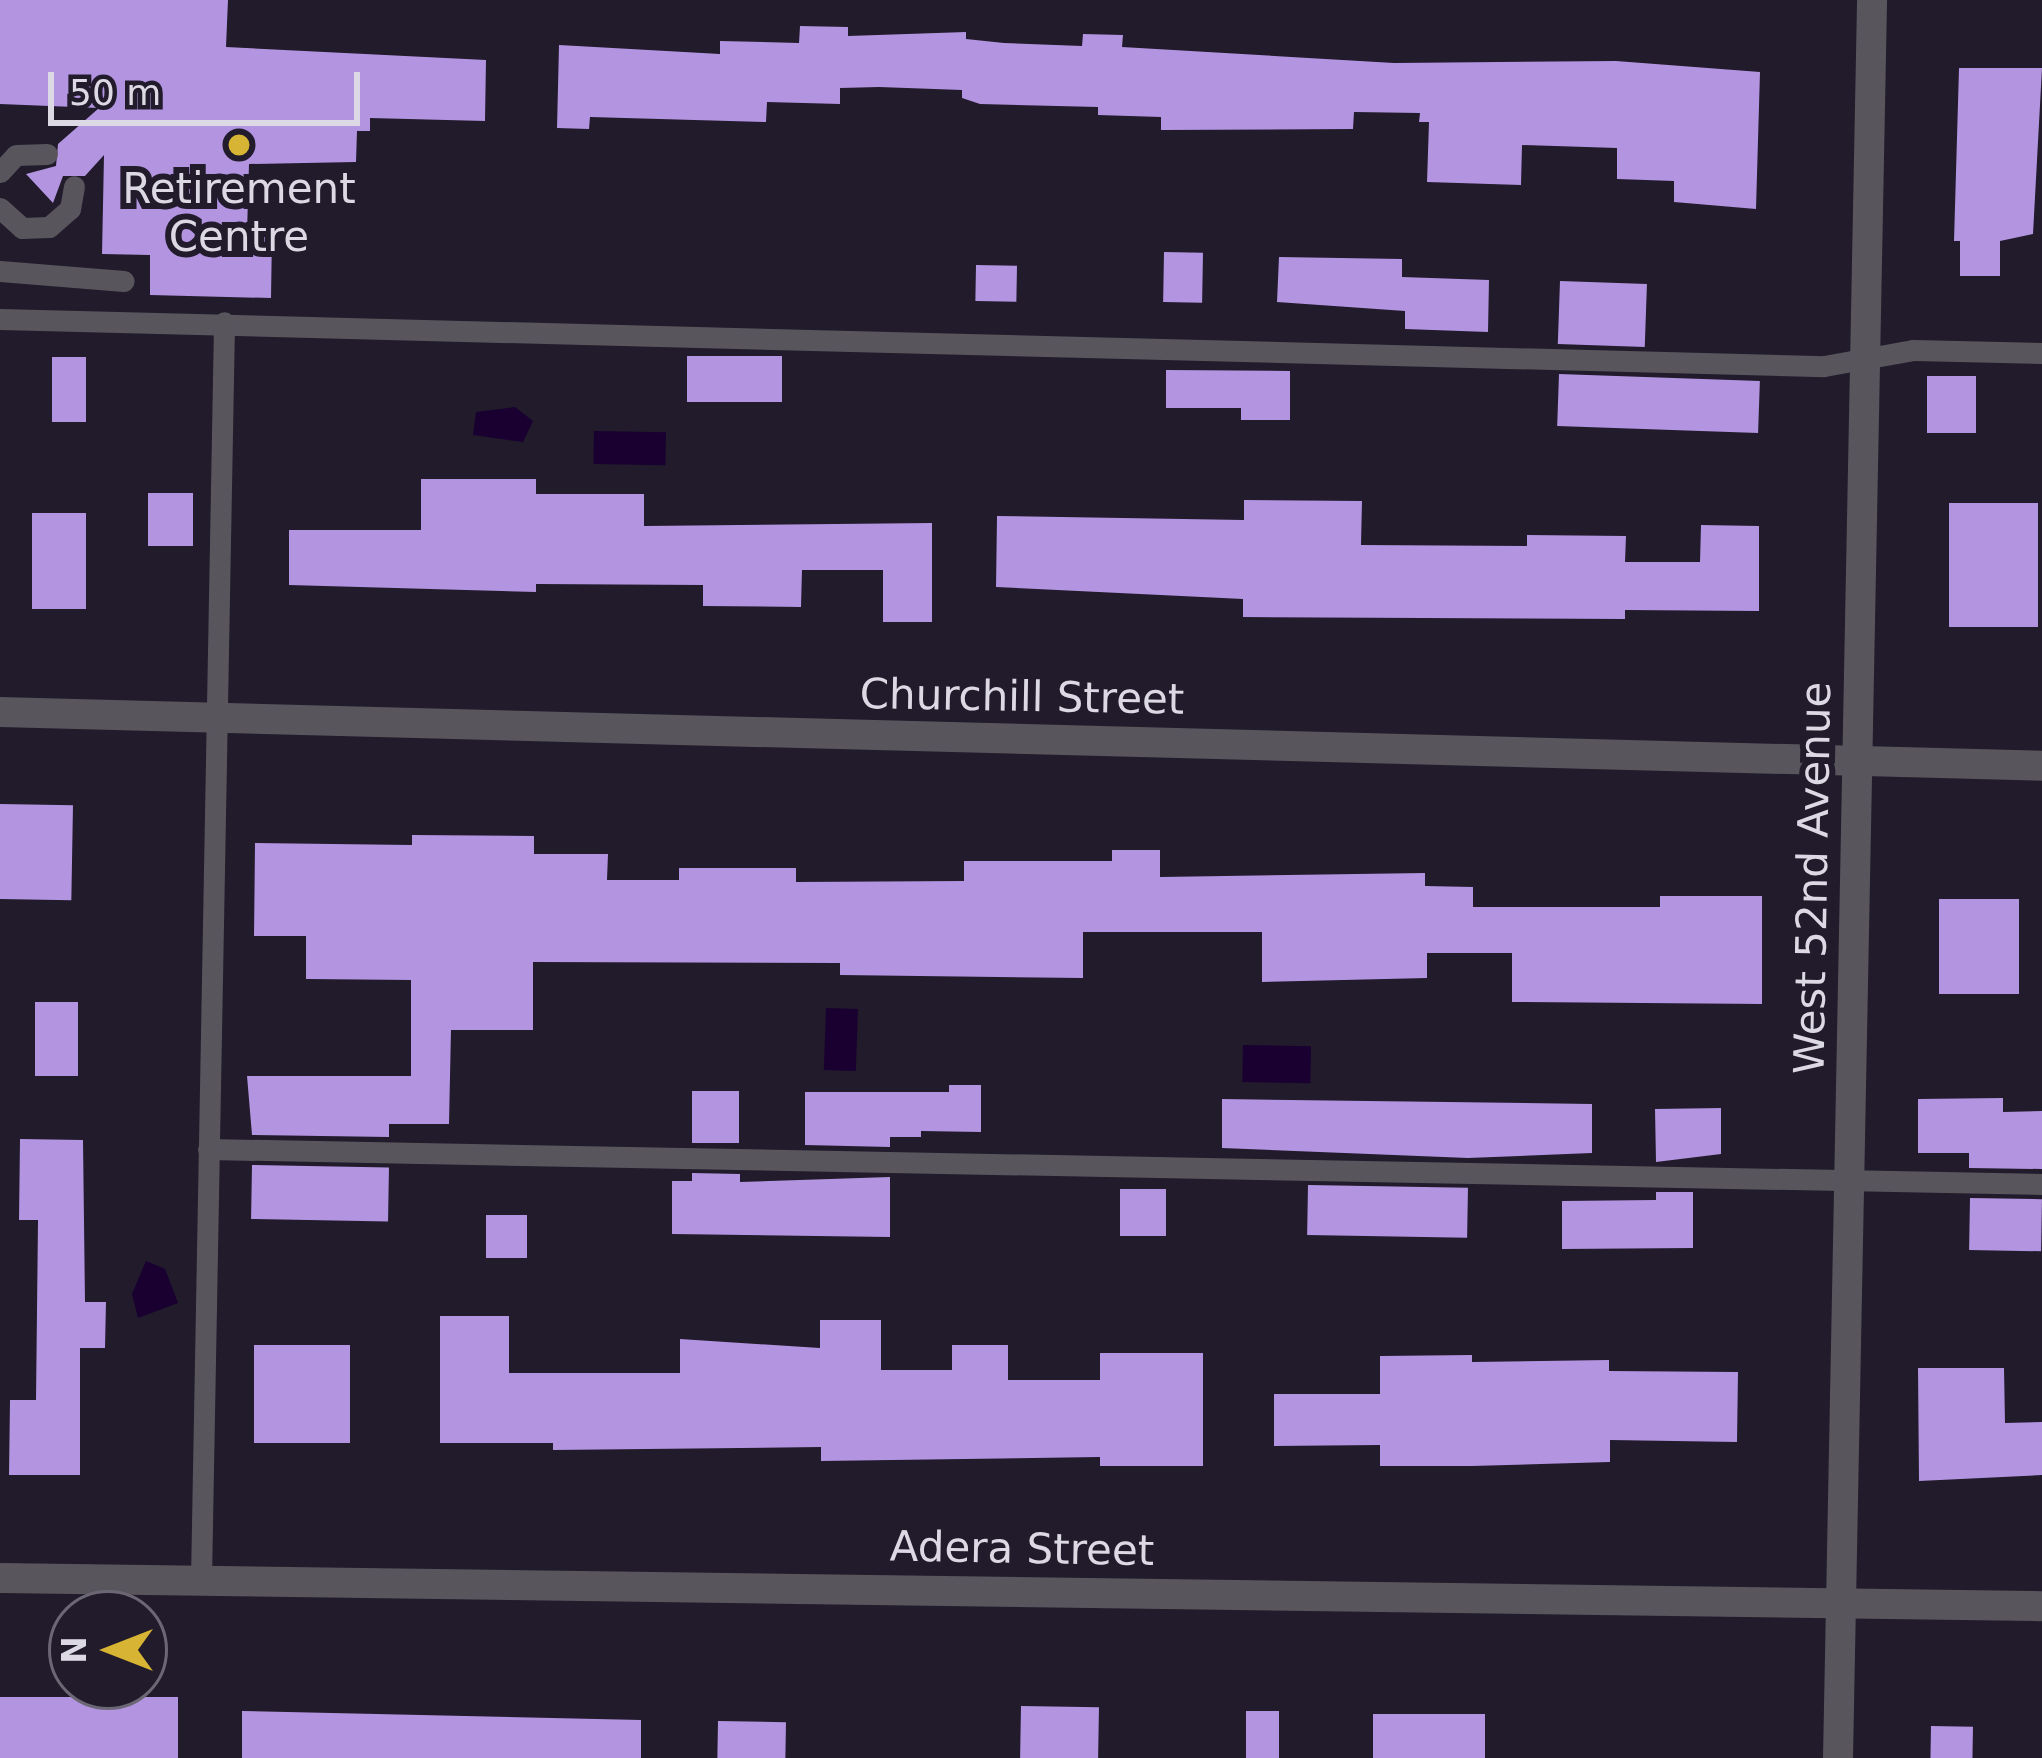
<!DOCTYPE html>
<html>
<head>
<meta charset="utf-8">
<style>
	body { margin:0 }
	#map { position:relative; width:2042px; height:1758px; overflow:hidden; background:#211b2b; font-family:"DejaVu Sans",sans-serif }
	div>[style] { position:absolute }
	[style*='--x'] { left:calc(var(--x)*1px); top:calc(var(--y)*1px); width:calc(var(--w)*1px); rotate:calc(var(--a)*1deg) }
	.water>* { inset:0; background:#190031; transform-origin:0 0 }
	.building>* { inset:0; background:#b394e1; transform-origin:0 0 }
	.service>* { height:21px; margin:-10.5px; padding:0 10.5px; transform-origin:10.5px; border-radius:10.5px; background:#58555d }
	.minor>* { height:30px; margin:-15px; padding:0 15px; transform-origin:15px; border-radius:15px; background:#58555d }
	.dots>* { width:33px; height:33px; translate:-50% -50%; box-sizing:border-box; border:6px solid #211b2b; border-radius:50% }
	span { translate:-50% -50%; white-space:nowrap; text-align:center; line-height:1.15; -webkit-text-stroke:12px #211b2b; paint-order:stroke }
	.poi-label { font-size:42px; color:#ddd9e4 }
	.street-label { font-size:42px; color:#ddd9e4 }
	.north { position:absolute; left:48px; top:1590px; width:120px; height:120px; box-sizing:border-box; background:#211b2b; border:3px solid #6c6775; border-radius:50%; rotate:270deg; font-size:33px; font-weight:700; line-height:48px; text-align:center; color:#ddd9e4 }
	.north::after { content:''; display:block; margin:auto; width:42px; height:54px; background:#d8b434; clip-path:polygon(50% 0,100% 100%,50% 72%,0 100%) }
	.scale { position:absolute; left:48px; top:72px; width:312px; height:54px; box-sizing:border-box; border:6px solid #ddd9e4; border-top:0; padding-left:15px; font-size:36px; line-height:42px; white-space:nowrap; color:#ddd9e4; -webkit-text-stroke:9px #211b2b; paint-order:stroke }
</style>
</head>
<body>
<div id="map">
	<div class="water">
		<i style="clip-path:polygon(515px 407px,533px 421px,523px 442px,473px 435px,476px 412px)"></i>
		<i style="left:594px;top:431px;width:72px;height:33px;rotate:1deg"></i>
		<i style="left:826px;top:1008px;width:32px;height:62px;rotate:2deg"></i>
		<i style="left:1243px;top:1045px;width:68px;height:37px;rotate:1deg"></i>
		<i style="clip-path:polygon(146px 1261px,165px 1269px,178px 1303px,138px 1318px,132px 1294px)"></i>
	</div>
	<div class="building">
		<i style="clip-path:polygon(0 0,228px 0,226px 47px,486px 60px,485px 121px,370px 118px,370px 131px,357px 131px,356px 162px,249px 164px,247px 233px,272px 234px,271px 298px,150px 295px,150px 255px,102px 254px,104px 155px,85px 176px,63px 176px,53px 203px,26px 174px,56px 166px,58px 144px,99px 108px,0 104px)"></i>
		<i style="clip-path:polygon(800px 26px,848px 27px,848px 36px,966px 32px,966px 39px,1004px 43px,1082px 46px,1083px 34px,1123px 35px,1122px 47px,1394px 63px,1616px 61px,1760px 72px,1756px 209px,1674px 202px,1674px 181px,1617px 179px,1617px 148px,1522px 145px,1521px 185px,1427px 182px,1429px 122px,1419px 122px,1420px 113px,1354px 112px,1353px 129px,1161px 130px,1161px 117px,1098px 115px,1098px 107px,980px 104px,962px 98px,962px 90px,879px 87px,840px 88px,840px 104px,767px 102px,766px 122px,590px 117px,589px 129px,557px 128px,559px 45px,720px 54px,720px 41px,799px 43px)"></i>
		<i style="clip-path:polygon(1959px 68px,2042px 68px,2033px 234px,2000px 241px,2000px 276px,1960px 276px,1960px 241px,1954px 241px)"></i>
		<i style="left:1164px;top:252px;width:39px;height:50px;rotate:1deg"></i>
		<i style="clip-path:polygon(1279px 257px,1402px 259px,1402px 277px,1489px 280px,1488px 332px,1405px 329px,1405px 311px,1277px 302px)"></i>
		<i style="left:976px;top:265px;width:41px;height:36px;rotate:1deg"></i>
		<i style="left:1560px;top:281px;width:87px;height:63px;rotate:2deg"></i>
		<i style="left:687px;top:356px;width:95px;height:46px"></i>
		<i style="left:52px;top:357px;width:34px;height:65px"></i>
		<i style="clip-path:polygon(1166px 370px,1290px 371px,1290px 420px,1241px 420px,1241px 408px,1166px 408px)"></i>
		<i style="left:1559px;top:374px;width:201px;height:52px;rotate:2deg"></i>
		<i style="left:1927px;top:376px;width:49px;height:57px"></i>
		<i style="clip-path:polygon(421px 479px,536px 479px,536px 494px,644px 494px,644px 526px,932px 523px,932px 622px,883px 622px,883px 570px,802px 570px,801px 607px,703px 606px,703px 585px,536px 584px,536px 592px,289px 585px,289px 530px,421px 530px)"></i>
		<i style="left:148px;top:493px;width:45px;height:53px"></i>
		<i style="clip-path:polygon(1244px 500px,1362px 501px,1361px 545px,1527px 546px,1527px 535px,1626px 536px,1625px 562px,1700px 562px,1701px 525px,1759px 526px,1759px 611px,1625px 610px,1625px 619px,1243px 617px,1243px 599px,996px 587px,997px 516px,1244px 520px)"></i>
		<i style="left:1949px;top:503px;width:89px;height:124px"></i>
		<i style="left:86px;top:513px;width:96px;height:54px;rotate:90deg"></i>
		<i style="left:0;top:804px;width:73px;height:95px;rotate:1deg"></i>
		<i style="clip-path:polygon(412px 835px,534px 836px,534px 854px,608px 854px,607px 880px,679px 880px,679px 868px,796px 868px,796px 882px,964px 881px,964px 861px,1112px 861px,1112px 850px,1160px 850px,1160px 877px,1425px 873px,1425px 886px,1473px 887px,1473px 907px,1660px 907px,1660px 896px,1762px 896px,1762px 1004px,1512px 1002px,1512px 953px,1427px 953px,1427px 978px,1262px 982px,1262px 932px,1083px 932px,1083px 978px,840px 975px,840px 963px,533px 962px,533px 1030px,451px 1030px,449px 1124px,389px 1124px,389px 1137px,252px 1135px,247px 1076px,411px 1076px,411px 980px,306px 979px,306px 936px,254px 936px,255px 843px,412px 845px)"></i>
		<i style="left:1939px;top:899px;width:80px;height:95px"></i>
		<i style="left:35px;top:1002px;width:43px;height:74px"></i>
		<i style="clip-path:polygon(949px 1085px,981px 1085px,981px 1132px,921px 1131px,921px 1137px,890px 1137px,890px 1147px,805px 1145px,805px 1092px,949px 1092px)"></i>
		<i style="left:692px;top:1091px;width:47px;height:52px"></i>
		<i style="clip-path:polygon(2003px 1098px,2003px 1112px,2042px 1111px,2042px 1169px,1969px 1168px,1969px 1153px,1918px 1153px,1918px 1099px)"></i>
		<i style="clip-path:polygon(1222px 1099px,1592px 1104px,1592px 1153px,1468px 1158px,1222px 1148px)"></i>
		<i style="clip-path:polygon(1721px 1108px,1721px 1154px,1656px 1162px,1655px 1109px)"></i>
		<i style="clip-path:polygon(20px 1139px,83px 1140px,85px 1302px,106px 1302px,105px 1348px,80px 1348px,80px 1475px,9px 1475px,10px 1400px,36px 1400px,38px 1220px,19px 1220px)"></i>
		<i style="left:252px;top:1165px;width:137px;height:54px;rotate:1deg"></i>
		<i style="clip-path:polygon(692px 1173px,740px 1174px,740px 1182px,890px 1177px,890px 1237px,672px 1234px,672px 1181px,692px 1181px)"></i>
		<i style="left:1308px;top:1185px;width:160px;height:50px;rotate:1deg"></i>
		<i style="left:1120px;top:1189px;width:46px;height:47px"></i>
		<i style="clip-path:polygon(1656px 1192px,1693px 1192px,1693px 1248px,1562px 1249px,1562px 1201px,1656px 1200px)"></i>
		<i style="left:1970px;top:1198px;width:72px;height:52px;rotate:1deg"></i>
		<i style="left:486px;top:1215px;width:41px;height:43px"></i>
		<i style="clip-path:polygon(440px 1316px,509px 1316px,509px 1373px,680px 1373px,680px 1339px,820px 1348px,820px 1320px,881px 1320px,881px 1370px,952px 1370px,952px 1345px,1008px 1345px,1008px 1380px,1100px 1380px,1100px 1353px,1203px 1353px,1203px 1466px,1100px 1466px,1100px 1457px,821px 1461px,821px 1447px,553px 1450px,553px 1443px,440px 1443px)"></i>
		<i style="left:254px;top:1345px;width:96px;height:98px"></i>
		<i style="clip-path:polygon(1472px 1355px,1472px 1362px,1609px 1360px,1609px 1371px,1738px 1372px,1737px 1442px,1610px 1440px,1610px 1462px,1472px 1466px,1380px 1466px,1380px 1445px,1274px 1446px,1274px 1394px,1380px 1394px,1380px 1356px)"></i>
		<i style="clip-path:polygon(1918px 1368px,2004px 1368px,2005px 1423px,2042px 1422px,2042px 1475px,1919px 1481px)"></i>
		<i style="left:0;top:1697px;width:178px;height:61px"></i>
		<i style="left:1021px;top:1706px;width:78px;height:52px;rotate:1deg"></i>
		<i style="clip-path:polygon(242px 1711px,641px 1720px,641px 1758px,242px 1758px)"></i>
		<i style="left:1246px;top:1711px;width:33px;height:47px"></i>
		<i style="left:1373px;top:1714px;width:112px;height:44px"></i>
		<i style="left:718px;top:1721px;width:68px;height:37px;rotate:1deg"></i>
		<i style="left:1931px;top:1726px;width:42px;height:32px;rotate:1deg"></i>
	</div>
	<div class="service">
		<i style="--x:0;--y:172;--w:23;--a:-47"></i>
		<i style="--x:16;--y:155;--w:31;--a:-2"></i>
		<i style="--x:0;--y:208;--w:30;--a:42"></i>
		<i style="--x:22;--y:228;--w:27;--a:-2"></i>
		<i style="--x:49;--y:227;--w:28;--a:-41"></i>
		<i style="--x:70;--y:209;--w:23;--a:-80"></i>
		<i style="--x:0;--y:271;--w:124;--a:4.6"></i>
		<i style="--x:0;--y:319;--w:1825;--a:1.48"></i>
		<i style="--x:1824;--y:366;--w:90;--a:-10.2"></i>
		<i style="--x:1913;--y:350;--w:129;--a:1.3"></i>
		<i style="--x:208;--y:1149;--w:1834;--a:1.09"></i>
		<i style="--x:201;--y:1579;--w:1257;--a:-88.95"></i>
	</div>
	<div class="minor">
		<i style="--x:0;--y:712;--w:2043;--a:1.51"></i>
		<i style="--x:0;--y:1578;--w:2042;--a:0.79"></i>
		<i style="--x:1838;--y:1758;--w:1758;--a:-88.89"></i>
	</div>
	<div class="dots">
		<i style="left:239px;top:145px;background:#d8b434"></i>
	</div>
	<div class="poi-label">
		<span style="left:239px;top:213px">Retirement<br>Centre</span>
	</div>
	<div class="street-label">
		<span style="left:1022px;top:697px;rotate:1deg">Churchill Street</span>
		<span style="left:1813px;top:878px;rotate:-89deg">West 52nd Avenue</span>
		<span style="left:1022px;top:1549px;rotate:1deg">Adera Street</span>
	</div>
	<div class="north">N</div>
	<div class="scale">50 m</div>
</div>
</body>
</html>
